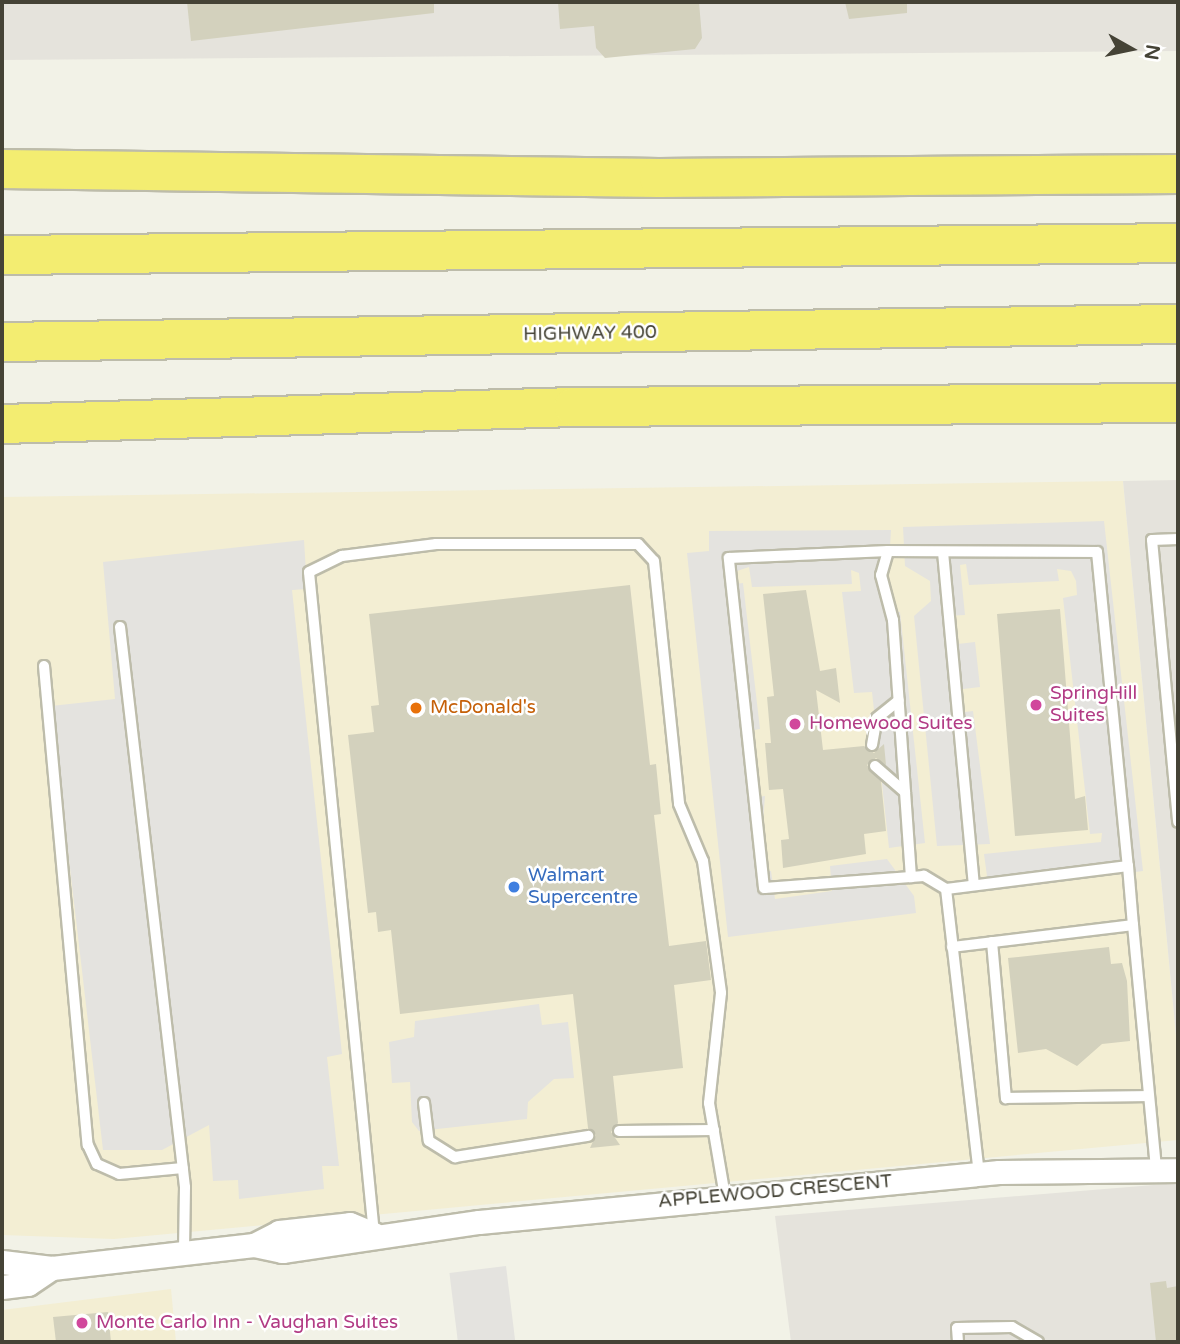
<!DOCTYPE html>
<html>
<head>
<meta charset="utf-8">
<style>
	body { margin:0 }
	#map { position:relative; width:1180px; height:1344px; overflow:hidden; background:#f2f2e7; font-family:"Varela Round",sans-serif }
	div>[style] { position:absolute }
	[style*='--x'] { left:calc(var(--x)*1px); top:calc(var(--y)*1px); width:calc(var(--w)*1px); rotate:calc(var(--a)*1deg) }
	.commercial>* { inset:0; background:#f3eed3 }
	.industrial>* { inset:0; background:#e5e3dc }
	.parking>* { inset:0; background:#e4e3df; transform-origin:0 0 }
	.building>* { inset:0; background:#d3d1bd }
	.roads { filter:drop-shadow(2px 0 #bdbcaa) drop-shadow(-2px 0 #bdbcaa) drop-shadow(0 2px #bdbcaa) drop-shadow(0 -2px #bdbcaa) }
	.service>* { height:10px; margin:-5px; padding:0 5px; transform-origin:5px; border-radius:5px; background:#fff }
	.minor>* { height:23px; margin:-11.5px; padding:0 11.5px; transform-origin:11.5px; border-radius:11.5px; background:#fff }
	.motorway>* { height:38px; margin:-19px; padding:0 19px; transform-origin:19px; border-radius:19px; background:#f3ed71 }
	.dots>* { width:19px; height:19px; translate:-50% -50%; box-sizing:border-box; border:4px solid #fff; border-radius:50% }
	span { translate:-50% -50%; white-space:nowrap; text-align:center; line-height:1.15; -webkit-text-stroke:5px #fff; paint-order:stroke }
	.street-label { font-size:19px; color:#454336 }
	.hotel-label { font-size:19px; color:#b23c85 }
	.left { translate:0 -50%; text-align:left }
	.food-label { font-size:19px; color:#c56008 }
	.shop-label { font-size:19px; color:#366cbe }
	.frame { position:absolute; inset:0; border:4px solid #454336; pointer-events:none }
	.north { position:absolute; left:1096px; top:14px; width:70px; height:70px; -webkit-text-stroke:5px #fff; paint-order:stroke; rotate:99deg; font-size:19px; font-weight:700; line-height:28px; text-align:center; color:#454336 }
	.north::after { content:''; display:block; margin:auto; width:24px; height:32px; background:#454336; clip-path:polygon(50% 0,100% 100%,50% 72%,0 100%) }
</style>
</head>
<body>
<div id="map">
	<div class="commercial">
		<i style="clip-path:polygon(1123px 481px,1178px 1056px,1178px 1140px,114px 1239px,2px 1235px,2px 497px)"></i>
		<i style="clip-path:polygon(171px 1289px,176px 1342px,2px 1342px,2px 1310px)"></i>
	</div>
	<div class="industrial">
		<i style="clip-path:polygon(2px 2px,1178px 2px,1178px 51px,2px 60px)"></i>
		<i style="clip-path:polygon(1178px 480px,1178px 1056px,1123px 481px)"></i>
		<i style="clip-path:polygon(1178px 1183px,1178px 1342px,791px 1342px,775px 1216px)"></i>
	</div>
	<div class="parking">
		<i style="clip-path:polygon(1104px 521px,1143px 871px,989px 891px,984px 854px,1101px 842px,1102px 833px,1090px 834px,1063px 598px,1077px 595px,1076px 581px,1071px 571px,1057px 569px,1059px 581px,969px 585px,966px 564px,960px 565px,965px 615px,946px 616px,949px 645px,975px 642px,980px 687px,955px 690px,957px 713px,973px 711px,990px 844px,937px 846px,914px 616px,931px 601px,930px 581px,905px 566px,903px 527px)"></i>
		<i style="clip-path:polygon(891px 530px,886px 613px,900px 612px,925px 843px,889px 848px,872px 692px,854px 693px,842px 592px,861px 591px,859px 573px,851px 570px,852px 584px,752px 587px,749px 567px,731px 573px,729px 585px,743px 583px,760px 729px,743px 732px,752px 798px,765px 796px,759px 872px,771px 871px,775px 899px,832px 891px,830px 866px,887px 859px,914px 896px,916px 913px,728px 937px,687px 553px,709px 551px,709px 531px)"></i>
		<i style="clip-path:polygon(304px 540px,307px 589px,292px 590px,342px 1054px,327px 1057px,339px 1166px,322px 1166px,324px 1189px,239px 1199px,238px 1180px,213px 1181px,209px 1125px,162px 1150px,103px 1150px,51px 706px,115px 699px,103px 562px)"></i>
		<i style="clip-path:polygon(539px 1004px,542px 1025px,568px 1022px,574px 1078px,554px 1079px,528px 1102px,527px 1119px,419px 1131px,412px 1122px,410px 1082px,392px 1083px,389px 1042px,414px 1037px,415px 1021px)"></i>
		<i style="left:506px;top:1266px;width:77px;height:57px;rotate:83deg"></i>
	</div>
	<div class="building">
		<i style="clip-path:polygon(187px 2px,434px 2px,434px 13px,191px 41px)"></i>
		<i style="clip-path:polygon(558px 2px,699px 2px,702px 38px,695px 49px,605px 58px,596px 48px,594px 26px,560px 29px)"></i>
		<i style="clip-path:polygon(845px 2px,907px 2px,907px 13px,849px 19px)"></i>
		<i style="clip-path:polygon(630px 585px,650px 765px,656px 764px,661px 814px,654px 815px,669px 946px,706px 941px,711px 980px,674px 985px,683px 1068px,613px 1076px,618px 1123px,611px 1132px,620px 1145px,590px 1148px,596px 1135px,588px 1128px,573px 994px,400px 1014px,391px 930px,378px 932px,376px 912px,368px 913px,348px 735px,374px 732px,371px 706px,379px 705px,369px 614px)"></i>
		<i style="clip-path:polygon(806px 590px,820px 671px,836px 668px,840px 703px,816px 690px,823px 750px,864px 746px,874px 753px,884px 744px,886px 765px,876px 758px,867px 765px,881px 781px,886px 831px,864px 834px,866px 854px,783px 868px,781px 840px,789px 839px,783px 789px,769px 790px,765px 743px,771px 743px,767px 697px,774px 696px,763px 594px)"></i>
		<i style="clip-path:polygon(1060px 609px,1075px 799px,1085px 796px,1088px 830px,1015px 836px,997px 614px)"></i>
		<i style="clip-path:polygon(1109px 947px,1111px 964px,1122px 963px,1127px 981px,1130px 1041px,1102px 1044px,1077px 1066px,1046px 1049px,1018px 1053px,1008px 958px)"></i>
		<i style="clip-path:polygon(1166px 1281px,1167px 1288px,1178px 1286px,1178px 1342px,1156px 1342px,1150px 1283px)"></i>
		<i style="clip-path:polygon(108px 1312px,111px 1342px,56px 1342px,53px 1317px)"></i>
	</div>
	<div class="roads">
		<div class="service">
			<i style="--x:1178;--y:539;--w:26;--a:178"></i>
			<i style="--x:1152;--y:540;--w:283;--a:84.7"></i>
			<i style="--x:888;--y:551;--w:209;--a:0.3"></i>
			<i style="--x:1097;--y:552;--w:316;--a:84.4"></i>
			<i style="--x:1128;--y:866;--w:183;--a:172.8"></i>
			<i style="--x:946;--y:889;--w:26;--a:-149"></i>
			<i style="--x:924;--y:876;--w:160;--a:175.7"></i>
			<i style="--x:764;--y:888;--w:332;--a:-96.1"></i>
			<i style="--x:729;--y:558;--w:159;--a:-2.5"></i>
			<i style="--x:888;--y:551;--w:25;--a:106"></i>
			<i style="--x:881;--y:575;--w:47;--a:75.1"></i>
			<i style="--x:893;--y:620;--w:258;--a:86"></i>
			<i style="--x:943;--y:552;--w:334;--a:84.7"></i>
			<i style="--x:120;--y:627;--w:564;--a:83.38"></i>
			<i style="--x:185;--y:1187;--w:67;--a:90.9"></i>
			<i style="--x:44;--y:666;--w:481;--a:84.8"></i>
			<i style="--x:88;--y:1145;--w:21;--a:65"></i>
			<i style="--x:97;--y:1164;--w:24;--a:24"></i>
			<i style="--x:119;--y:1174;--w:64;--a:-5.4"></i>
			<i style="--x:872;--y:745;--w:27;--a:-80"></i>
			<i style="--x:877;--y:718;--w:28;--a:-39"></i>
			<i style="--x:875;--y:766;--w:40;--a:41"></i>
			<i style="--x:1128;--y:866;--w:59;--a:85.2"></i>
			<i style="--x:946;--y:889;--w:287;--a:83.4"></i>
			<i style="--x:992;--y:942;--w:157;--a:84.9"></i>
			<i style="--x:1006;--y:1098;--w:141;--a:-0.8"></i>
			<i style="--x:952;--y:947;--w:182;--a:-6.9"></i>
			<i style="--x:1133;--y:925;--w:246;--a:84.6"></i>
			<i style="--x:424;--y:1103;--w:38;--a:83"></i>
			<i style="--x:429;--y:1141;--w:31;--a:32"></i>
			<i style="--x:455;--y:1157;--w:135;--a:-9"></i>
			<i style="--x:619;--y:1131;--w:95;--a:-0.6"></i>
			<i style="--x:374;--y:1234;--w:665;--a:-95.61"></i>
			<i style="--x:309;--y:572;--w:37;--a:-26"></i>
			<i style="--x:342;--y:556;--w:95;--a:-7.3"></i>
			<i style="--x:436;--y:544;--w:202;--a:0"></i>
			<i style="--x:638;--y:544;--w:23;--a:47"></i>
			<i style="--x:654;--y:561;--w:244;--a:84.1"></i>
			<i style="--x:679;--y:804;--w:62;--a:67.2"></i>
			<i style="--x:703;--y:861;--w:133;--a:82.2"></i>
			<i style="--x:721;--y:993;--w:111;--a:96.2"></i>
			<i style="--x:709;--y:1103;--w:95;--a:80.3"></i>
			<i style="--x:958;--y:1342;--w:14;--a:-94"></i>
			<i style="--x:957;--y:1328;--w:55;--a:-1"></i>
			<i style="--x:1012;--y:1327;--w:30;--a:30"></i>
		</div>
		<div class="minor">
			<i style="--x:254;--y:1245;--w:28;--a:-27"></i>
			<i style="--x:279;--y:1232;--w:71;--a:-6.4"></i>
			<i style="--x:350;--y:1224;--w:26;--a:23"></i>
			<i style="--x:2;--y:1262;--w:50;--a:6.8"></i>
			<i style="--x:52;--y:1268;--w:203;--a:-6.5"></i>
			<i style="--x:254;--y:1245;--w:29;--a:12"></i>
			<i style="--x:282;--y:1251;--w:199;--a:-8.4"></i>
			<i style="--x:479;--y:1222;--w:522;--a:-5.49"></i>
			<i style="--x:999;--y:1172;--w:179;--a:-0.6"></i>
			<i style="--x:2;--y:1287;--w:26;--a:-7"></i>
			<i style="--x:28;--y:1284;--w:29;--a:-34"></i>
		</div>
		<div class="motorway">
			<i style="--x:2;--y:169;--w:657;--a:0.78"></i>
			<i style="--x:659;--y:178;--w:519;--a:-0.44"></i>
			<i style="--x:2;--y:255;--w:1176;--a:-0.58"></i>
			<i style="--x:2;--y:342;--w:1176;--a:-0.88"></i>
			<i style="--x:2;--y:424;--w:572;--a:-1.7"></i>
			<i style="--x:574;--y:407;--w:604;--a:-0.38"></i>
		</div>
	</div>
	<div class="dots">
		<i style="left:1036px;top:705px;background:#d1479c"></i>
		<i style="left:416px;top:708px;background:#e8710a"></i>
		<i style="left:795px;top:724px;background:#d1479c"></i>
		<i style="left:514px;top:887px;background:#3f7fe0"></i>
		<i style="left:82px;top:1323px;background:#d1479c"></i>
	</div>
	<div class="street-label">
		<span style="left:590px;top:334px;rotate:-1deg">HIGHWAY 400</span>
		<span style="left:775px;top:1192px;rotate:-5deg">APPLEWOOD CRESCENT</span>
	</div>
	<div class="hotel-label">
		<span class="left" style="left:1050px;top:705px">SpringHill<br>Suites</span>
		<span class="left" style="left:809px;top:724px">Homewood Suites</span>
		<span class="left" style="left:96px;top:1323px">Monte Carlo Inn - Vaughan Suites</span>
	</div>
	<div class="food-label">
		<span class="left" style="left:430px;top:708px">McDonald's</span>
	</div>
	<div class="shop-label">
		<span class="left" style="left:528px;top:887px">Walmart<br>Supercentre</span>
	</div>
	<div class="frame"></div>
	<div class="north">N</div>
</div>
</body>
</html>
